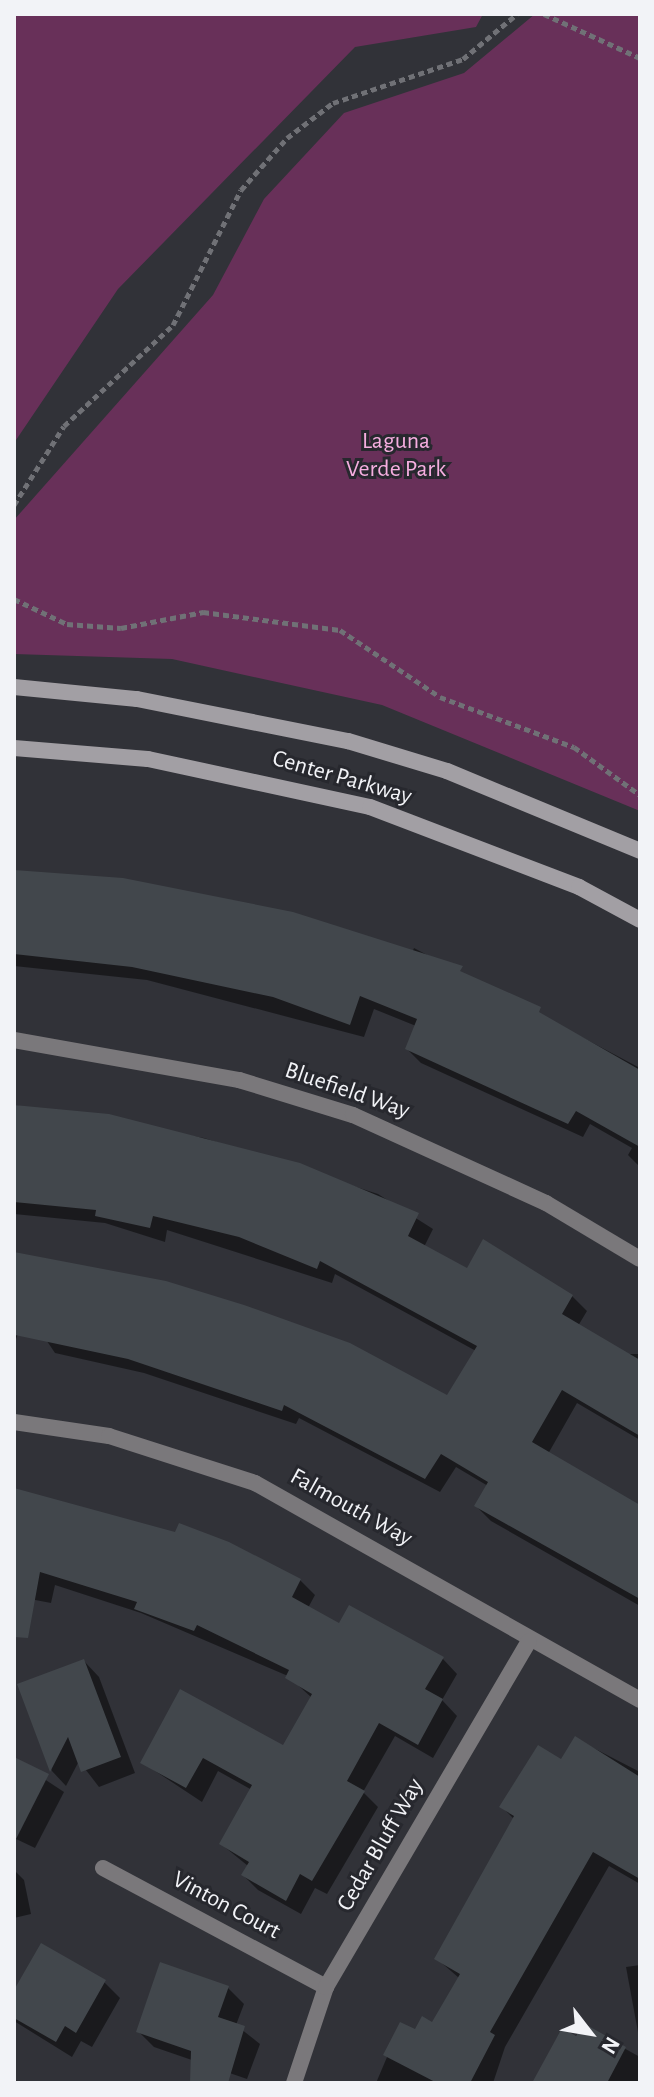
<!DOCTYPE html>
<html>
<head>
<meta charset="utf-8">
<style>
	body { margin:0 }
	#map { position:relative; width:654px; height:2097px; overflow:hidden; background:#313238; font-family:"Alegreya Sans",sans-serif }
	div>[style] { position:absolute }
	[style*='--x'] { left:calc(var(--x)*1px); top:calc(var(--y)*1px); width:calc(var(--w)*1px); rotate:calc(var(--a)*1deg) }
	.green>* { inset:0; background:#683059 }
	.shadow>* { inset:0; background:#0007 }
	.building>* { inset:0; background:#42474c }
	.path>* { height:5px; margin-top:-2.5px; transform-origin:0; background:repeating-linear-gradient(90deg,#707176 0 6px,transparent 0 10px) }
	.street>* { height:16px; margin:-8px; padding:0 8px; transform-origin:8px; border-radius:8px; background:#7a787b }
	.secondary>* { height:16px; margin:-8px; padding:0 8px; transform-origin:8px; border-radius:8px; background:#a29fa4 }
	span { translate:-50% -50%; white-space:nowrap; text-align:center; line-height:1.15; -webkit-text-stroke:6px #27282e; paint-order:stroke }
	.park-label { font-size:24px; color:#f6aee0 }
	.street-label { font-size:24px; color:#f2f3f7 }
	.frame { position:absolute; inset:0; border:16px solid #f2f3f7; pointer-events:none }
	.north { position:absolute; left:550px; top:1993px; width:80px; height:80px; -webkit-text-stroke:6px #27282e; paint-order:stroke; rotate:121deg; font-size:22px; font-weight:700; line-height:32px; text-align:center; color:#f2f3f7 }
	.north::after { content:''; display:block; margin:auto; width:28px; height:36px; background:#f2f3f7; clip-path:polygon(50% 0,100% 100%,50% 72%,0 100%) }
</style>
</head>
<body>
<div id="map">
	<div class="green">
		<i style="clip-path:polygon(14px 14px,483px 14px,476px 27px,355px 47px,118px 289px,14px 443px)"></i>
		<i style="clip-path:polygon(535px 14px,640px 14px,640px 811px,382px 705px,172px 659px,14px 654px,14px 520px,213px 295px,264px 199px,344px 113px,464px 73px)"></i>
	</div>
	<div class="shadow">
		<i style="clip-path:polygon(14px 874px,411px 955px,414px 948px,640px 1068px,640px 1167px,628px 1155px,632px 1148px,590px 1124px,583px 1137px,421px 1063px,407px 1049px,416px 1026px,374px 1009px,364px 1037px,147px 980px,14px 966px)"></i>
		<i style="clip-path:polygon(14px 1105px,204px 1138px,378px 1194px,433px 1229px,424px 1247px,468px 1271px,484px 1242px,572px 1296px,587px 1311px,578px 1326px,626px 1354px,640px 1354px,640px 1440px,577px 1403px,548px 1454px,640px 1509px,640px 1606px,491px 1521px,476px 1506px,488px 1486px,456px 1467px,440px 1492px,299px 1418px,296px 1424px,144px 1373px,55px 1353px,26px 1310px,14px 1345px,14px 1254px,166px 1283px,448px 1398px,476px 1351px,335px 1274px,332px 1283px,167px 1230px,165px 1242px,105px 1223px,14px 1214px)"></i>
		<i style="clip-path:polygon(14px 1490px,300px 1580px,315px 1595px,308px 1608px,340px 1626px,443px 1659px,457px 1674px,442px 1700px,457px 1716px,433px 1758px,395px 1736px,363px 1792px,378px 1807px,327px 1894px,315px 1888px,301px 1914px,258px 1890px,243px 1875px,248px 1866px,221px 1844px,252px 1790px,218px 1771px,202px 1802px,143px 1763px,283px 1748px,312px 1698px,288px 1676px,141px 1613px,55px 1585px,51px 1603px,14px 1596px)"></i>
		<i style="clip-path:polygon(84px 1661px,99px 1677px,135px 1773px,99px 1787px,79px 1761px,66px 1786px,52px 1771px,20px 1686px)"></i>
		<i style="clip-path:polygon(576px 1739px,640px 1772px,640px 1884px,609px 1866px,505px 2047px,493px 2083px,376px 2083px,401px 2024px,416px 2032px,433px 2025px,459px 1978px,436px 1958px,514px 1819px,502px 1807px,561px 1762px)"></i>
		<i style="clip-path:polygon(14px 1759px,64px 1792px,35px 1848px,14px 1838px)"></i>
		<i style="clip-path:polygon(14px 1870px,24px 1880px,31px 1914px,14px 1918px)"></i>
		<i style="clip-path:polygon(640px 1965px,640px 2043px,626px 1967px)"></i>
		<i style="clip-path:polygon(104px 1982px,120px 1998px,92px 2047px,81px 2041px,72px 2057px,14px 2021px,14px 1994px)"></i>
		<i style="clip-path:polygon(228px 1988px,244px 2004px,236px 2025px,260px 2044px,247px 2079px,154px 2047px,138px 2031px)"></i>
		<i style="clip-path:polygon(584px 2026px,640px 2057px,640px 2083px,534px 2083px)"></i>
	</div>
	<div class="building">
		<i style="clip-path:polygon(14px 870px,123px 878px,293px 912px,463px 966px,460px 971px,541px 1007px,539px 1012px,640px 1070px,640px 1147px,576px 1111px,568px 1124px,405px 1049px,417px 1019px,360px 996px,350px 1025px,273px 997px,132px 967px,14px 954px)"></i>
		<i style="clip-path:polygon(14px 1105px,109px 1114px,300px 1163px,419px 1213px,408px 1236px,467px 1268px,483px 1239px,573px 1295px,562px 1314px,640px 1360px,640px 1436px,562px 1390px,532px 1442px,640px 1505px,640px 1599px,474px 1506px,488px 1482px,441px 1454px,425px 1479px,284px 1405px,282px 1411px,128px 1359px,15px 1335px,14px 1252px,166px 1281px,244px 1305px,350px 1343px,447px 1395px,477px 1346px,320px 1261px,317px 1269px,239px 1237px,153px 1216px,150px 1228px,95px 1216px,96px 1210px,14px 1202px)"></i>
		<i style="clip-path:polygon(14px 1488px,175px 1532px,179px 1523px,229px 1542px,301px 1579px,292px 1597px,339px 1623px,349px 1605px,444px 1657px,425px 1689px,443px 1699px,418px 1745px,379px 1723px,347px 1781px,365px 1791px,312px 1881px,300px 1874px,286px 1901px,241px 1875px,249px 1862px,219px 1844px,252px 1785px,203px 1758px,186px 1788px,140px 1763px,180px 1689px,283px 1745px,312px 1694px,285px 1678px,289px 1670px,197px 1625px,194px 1631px,134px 1609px,137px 1602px,40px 1572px,28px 1638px,14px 1637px)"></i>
		<i style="clip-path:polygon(84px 1659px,121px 1757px,81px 1772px,68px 1737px,50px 1772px,17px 1684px)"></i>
		<i style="clip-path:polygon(575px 1736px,640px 1777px,640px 1879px,593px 1852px,490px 2032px,495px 2035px,470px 2083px,437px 2083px,383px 2055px,400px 2022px,415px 2029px,422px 2016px,432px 2022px,460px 1974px,434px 1959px,514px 1816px,499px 1807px,538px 1745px,561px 1759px)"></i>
		<i style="clip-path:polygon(14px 1757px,49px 1774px,14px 1843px)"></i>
		<i style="clip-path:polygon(41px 1943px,106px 1980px,76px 2033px,65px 2026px,56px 2042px,14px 2018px,14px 1990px)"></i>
		<i style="clip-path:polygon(160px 1962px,229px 1986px,218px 2017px,245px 2026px,228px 2083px,190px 2083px,191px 2051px,136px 2032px)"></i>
		<i style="clip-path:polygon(583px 2023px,626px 2047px,607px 2083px,532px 2083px,562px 2028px,576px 2036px)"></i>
	</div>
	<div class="path">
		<i style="--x:544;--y:14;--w:106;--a:24.6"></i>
		<i style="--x:14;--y:505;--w:93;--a:-57.7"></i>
		<i style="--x:64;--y:426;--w:149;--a:-42.8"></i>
		<i style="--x:173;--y:325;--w:151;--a:-63.3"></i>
		<i style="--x:241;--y:190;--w:69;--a:-48.5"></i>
		<i style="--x:287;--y:138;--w:58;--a:-37.3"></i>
		<i style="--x:333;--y:103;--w:137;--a:-18.7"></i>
		<i style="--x:463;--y:59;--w:70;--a:-39.8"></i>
		<i style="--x:14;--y:599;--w:59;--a:25.3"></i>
		<i style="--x:67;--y:624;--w:54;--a:4.2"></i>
		<i style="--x:121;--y:628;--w:84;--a:-11"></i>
		<i style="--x:203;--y:612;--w:138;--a:7.5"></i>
		<i style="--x:340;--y:630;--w:120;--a:33.8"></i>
		<i style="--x:440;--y:697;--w:143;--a:20.5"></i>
		<i style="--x:574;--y:747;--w:82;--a:36"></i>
	</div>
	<div class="street">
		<i style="--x:14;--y:1040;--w:229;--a:10.1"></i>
		<i style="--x:239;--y:1080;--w:119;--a:17.1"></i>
		<i style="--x:353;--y:1115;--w:212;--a:24.5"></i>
		<i style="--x:546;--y:1203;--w:109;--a:30.8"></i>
		<i style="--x:14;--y:1422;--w:96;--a:8.4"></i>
		<i style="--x:109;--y:1436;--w:153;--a:17.8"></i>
		<i style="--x:255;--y:1483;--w:442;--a:29.4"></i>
		<i style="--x:103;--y:1868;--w:253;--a:28.1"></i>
		<i style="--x:294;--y:2083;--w:101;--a:-71.6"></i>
		<i style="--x:326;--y:1987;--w:401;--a:-59.6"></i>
	</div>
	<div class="secondary">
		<i style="--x:14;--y:687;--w:124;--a:5.6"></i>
		<i style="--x:137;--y:699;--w:215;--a:11.3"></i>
		<i style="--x:348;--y:741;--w:103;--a:16.9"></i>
		<i style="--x:447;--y:771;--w:209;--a:22.5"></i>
		<i style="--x:14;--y:748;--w:134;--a:4.7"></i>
		<i style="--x:148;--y:759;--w:227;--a:12.2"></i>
		<i style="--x:370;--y:807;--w:224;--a:20.9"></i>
		<i style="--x:579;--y:887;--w:69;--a:28.4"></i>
	</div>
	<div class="park-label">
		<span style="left:396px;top:456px">Laguna<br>Verde Park</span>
	</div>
	<div class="street-label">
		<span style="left:342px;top:778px;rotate:16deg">Center Parkway</span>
		<span style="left:347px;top:1091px;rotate:19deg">Bluefield Way</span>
		<span style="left:351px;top:1508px;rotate:29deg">Falmouth Way</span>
		<span style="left:381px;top:1845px;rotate:-60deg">Cedar Bluff Way</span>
		<span style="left:226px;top:1906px;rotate:28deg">Vinton Court</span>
	</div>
	<div class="frame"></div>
	<div class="north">N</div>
</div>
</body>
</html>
